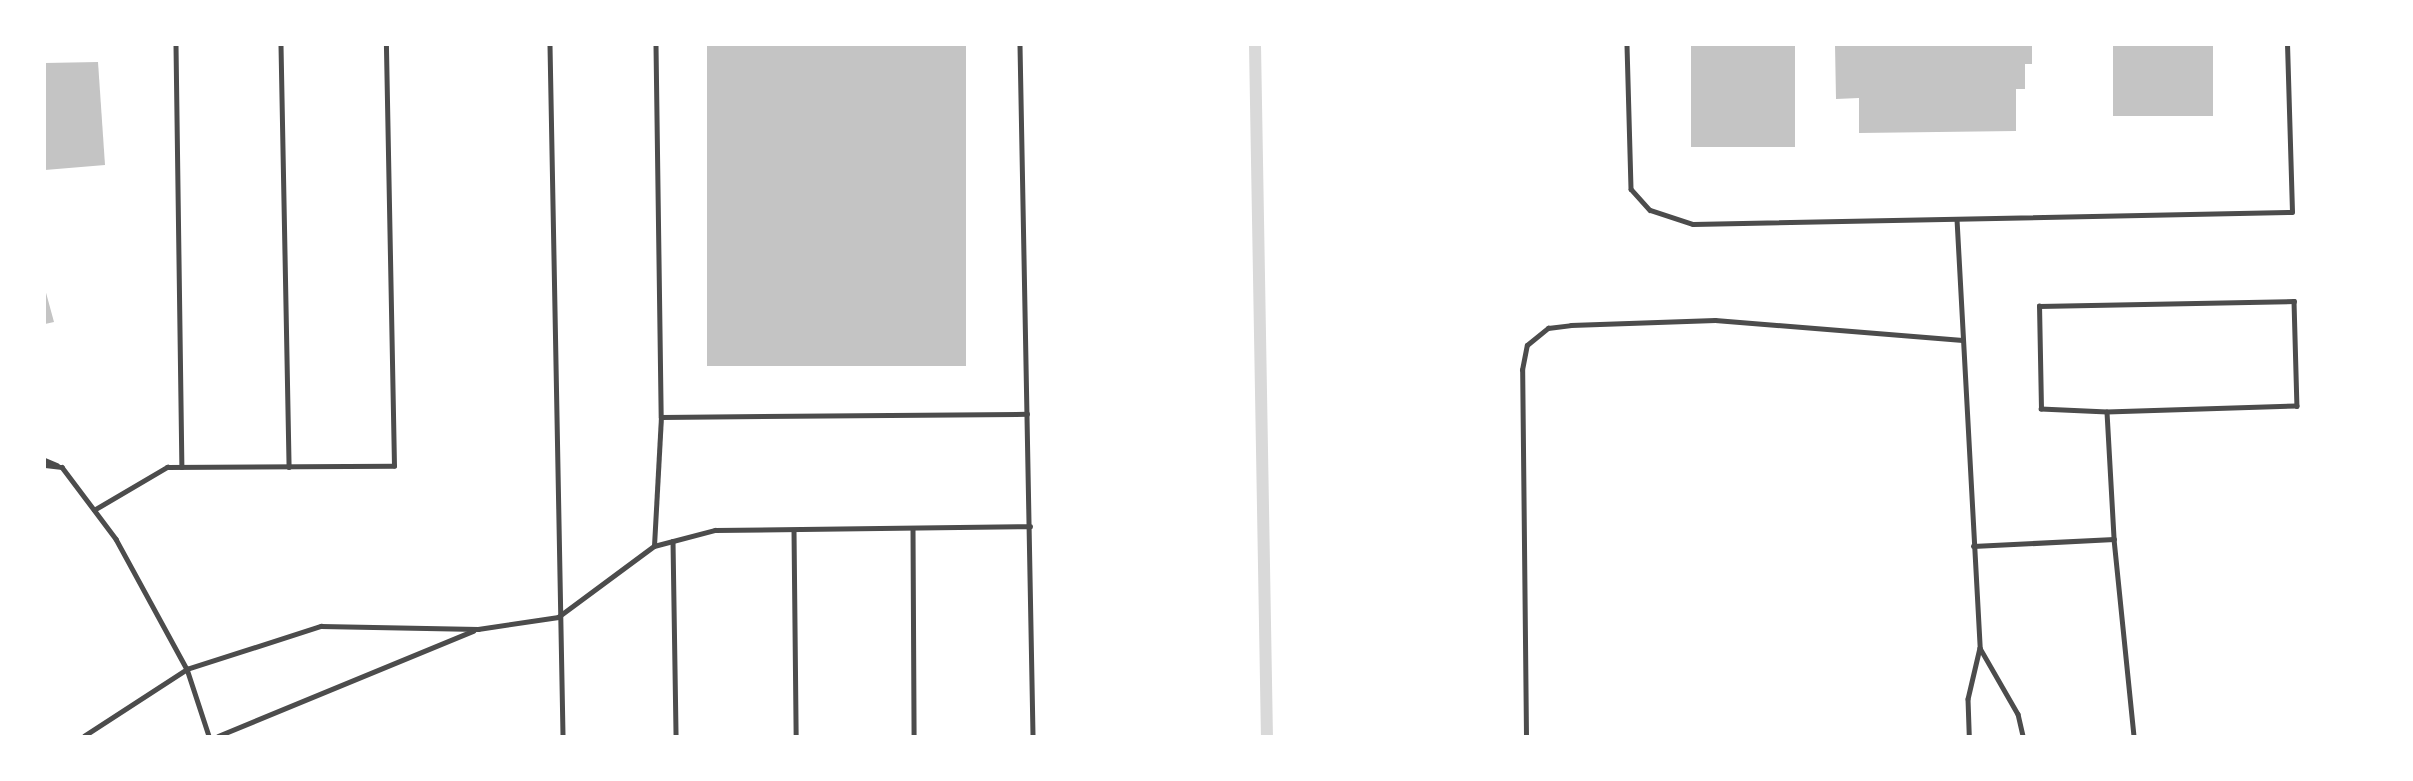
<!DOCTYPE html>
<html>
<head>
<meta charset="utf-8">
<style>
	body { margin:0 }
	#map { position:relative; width:2413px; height:781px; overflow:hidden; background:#fff; font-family:Figtree,sans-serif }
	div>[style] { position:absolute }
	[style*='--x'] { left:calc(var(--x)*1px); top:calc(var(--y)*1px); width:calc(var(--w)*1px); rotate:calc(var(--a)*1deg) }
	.stream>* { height:12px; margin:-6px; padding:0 6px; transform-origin:6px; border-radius:6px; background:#d9d9d9 }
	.building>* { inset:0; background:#c4c4c4; transform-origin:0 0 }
	.service>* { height:4.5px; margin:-2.25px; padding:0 2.25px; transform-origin:2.25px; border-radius:2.25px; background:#4c4c4c }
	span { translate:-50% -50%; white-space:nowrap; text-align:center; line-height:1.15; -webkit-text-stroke:6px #fff; paint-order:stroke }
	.frame { position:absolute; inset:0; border:46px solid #fff; pointer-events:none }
</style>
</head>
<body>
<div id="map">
	<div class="stream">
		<i style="--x:1255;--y:45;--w:691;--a:89.01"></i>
	</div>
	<div class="building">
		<i style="left:707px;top:45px;width:259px;height:321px"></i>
		<i style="left:1691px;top:45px;width:104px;height:102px"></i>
		<i style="clip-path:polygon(1835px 45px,2032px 45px,2032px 64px,2025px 64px,2025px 89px,2016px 89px,2016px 131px,1859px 133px,1859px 98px,1836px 99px)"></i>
		<i style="left:2113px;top:45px;width:100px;height:71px"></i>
		<i style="clip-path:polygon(98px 62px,105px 165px,45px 170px,45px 63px)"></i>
		<i style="clip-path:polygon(45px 289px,54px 322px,45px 324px)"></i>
	</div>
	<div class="service">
		<i style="--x:176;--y:45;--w:422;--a:89.2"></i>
		<i style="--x:281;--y:45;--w:422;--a:88.9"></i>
		<i style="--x:550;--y:45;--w:691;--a:88.92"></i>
		<i style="--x:656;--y:45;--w:372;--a:89.2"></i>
		<i style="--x:1020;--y:45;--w:691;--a:88.92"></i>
		<i style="--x:1627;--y:45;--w:144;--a:88.4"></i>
		<i style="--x:1631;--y:189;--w:28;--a:48"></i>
		<i style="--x:1650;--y:210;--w:45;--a:18"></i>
		<i style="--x:1693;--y:224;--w:599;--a:-1.15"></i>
		<i style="--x:2292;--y:212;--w:167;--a:-91.7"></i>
		<i style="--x:1957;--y:219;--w:430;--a:86.9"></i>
		<i style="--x:1980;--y:648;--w:52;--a:103.2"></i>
		<i style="--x:1968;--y:699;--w:37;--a:88"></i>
		<i style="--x:2107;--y:412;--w:66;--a:-177.4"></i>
		<i style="--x:2041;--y:409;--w:103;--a:-91.1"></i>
		<i style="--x:2039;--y:306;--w:255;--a:-1.1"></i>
		<i style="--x:2294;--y:301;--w:105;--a:88.4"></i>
		<i style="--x:2297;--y:406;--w:190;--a:178.2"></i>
		<i style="--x:2107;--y:412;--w:127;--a:86.8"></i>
		<i style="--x:45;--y:460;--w:13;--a:23"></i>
		<i style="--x:45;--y:465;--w:17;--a:7"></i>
		<i style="--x:62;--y:467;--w:90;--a:53.1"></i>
		<i style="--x:116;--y:539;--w:148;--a:61.4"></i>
		<i style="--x:187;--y:669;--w:71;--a:71.8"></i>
		<i style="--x:94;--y:510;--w:85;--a:-30.5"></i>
		<i style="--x:167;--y:467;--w:227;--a:-0.3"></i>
		<i style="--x:394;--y:466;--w:421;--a:-91.1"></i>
		<i style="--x:913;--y:528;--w:208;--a:89.7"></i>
		<i style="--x:794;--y:530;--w:206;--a:89.4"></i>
		<i style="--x:673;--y:541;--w:195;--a:89.1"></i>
		<i style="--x:654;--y:546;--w:129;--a:-86.9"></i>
		<i style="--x:661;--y:417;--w:366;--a:-0.5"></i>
		<i style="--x:1973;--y:546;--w:141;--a:-2.8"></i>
		<i style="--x:2114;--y:539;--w:198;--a:84.2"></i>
		<i style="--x:1980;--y:648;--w:76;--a:60.1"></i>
		<i style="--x:2018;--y:714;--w:23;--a:77"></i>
		<i style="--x:84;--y:736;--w:123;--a:-33"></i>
		<i style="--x:187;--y:669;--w:141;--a:-17.8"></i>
		<i style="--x:321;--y:626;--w:157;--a:1.1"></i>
		<i style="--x:478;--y:629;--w:81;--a:-8.5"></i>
		<i style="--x:558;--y:617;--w:119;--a:-36.5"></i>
		<i style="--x:654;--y:546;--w:63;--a:-14.7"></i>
		<i style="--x:715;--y:530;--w:315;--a:-0.7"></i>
		<i style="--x:218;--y:736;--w:276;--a:-22.4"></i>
		<i style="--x:1526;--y:736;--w:366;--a:-90.6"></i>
		<i style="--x:1522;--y:370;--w:25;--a:-79"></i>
		<i style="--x:1527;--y:345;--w:27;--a:-39"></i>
		<i style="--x:1548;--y:328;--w:23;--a:-7"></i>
		<i style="--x:1571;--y:325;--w:144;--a:-2"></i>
		<i style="--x:1715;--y:320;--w:248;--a:4.6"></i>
	</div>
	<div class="frame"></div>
</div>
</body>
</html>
